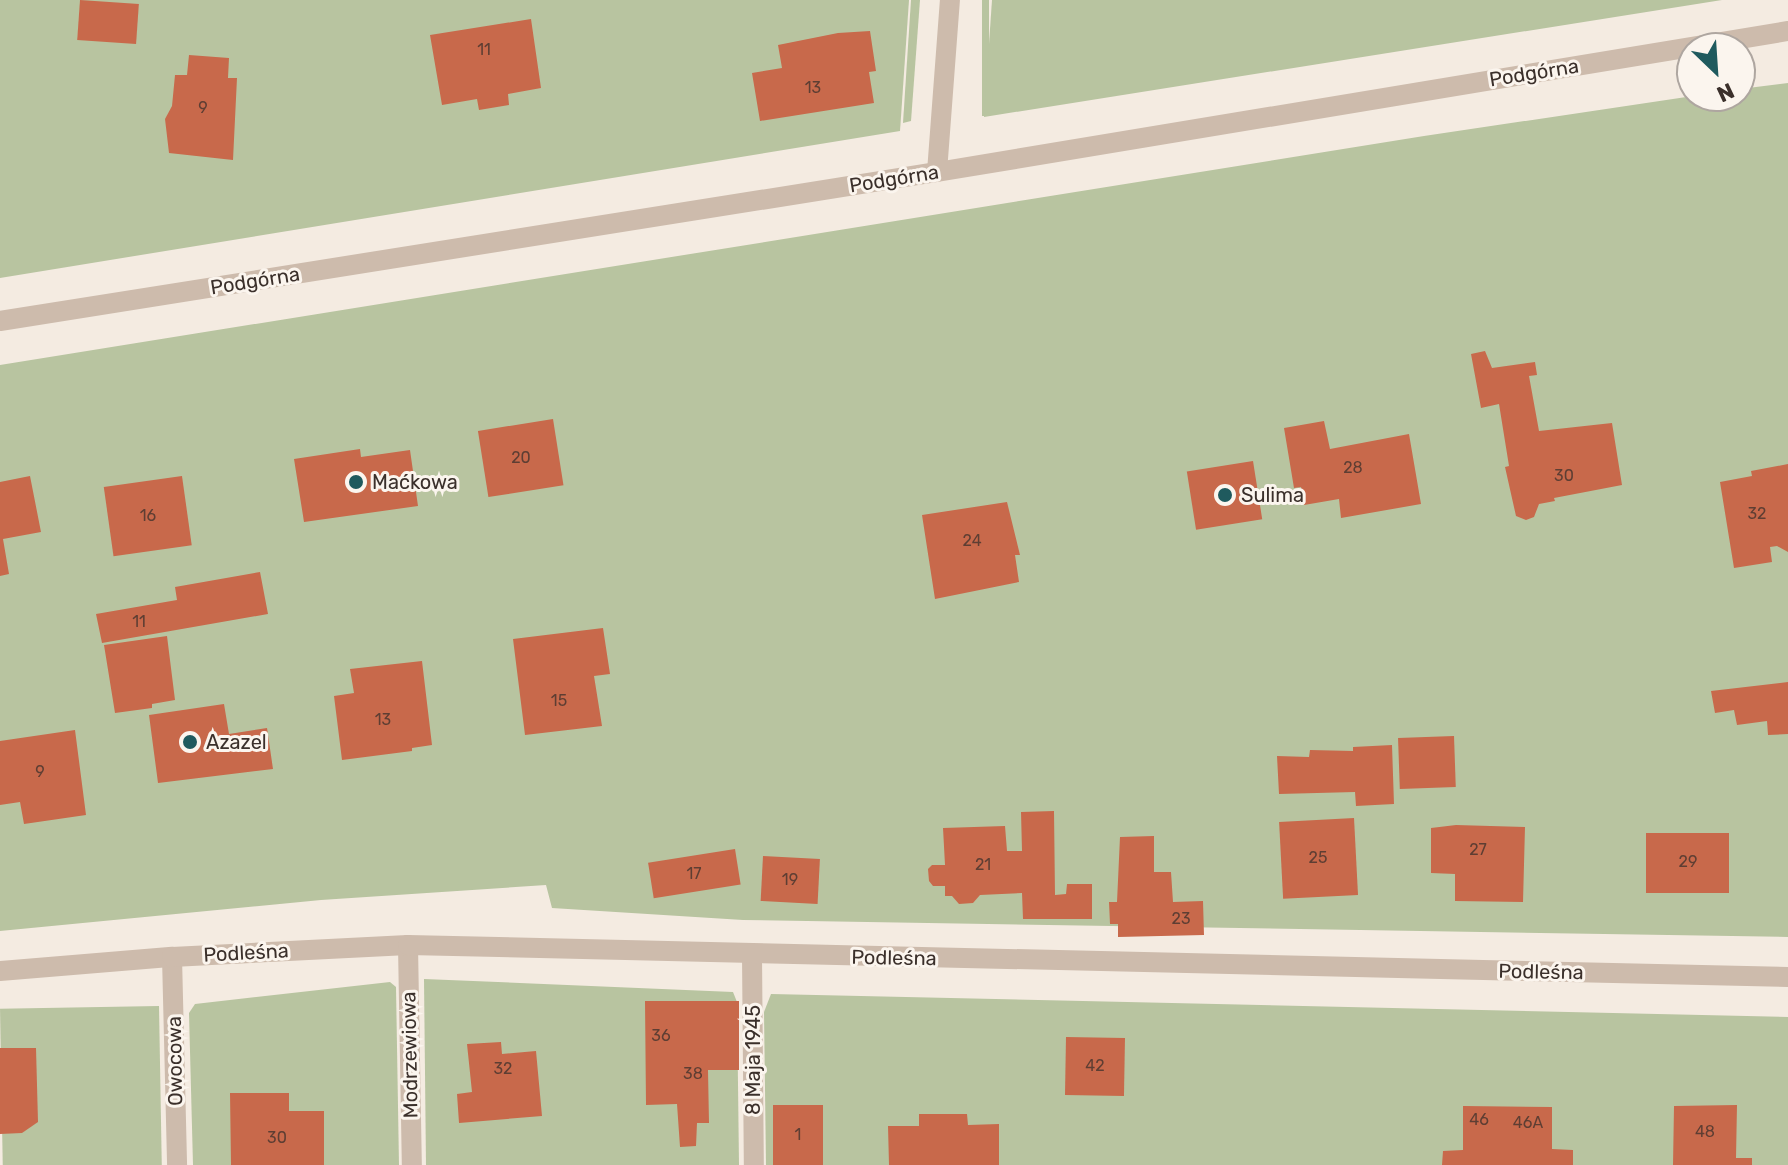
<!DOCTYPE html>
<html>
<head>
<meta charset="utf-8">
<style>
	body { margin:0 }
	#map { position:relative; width:1788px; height:1165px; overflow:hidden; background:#f4ebe1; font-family:Rubik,sans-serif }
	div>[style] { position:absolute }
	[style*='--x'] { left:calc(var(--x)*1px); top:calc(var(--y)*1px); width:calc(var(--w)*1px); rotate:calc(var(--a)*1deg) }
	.green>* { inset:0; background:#b8c4a0; transform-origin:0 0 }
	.building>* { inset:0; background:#c8694b; transform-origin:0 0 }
	.minor>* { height:20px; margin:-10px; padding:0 10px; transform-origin:10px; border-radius:10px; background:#cdbbac }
	.dots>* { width:22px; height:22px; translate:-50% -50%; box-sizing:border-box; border:4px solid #fbf5ee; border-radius:50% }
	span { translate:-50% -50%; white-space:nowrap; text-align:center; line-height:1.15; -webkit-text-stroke:6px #fbf5ee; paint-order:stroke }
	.number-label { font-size:16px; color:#5e3e33 }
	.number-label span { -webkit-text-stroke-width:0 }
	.street-label { font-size:20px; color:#3b302b }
	.poi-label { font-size:20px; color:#3b302b }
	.left { translate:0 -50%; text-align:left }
	.north { position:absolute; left:1676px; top:32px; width:80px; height:80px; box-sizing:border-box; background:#fbf5ee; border:2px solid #aea6a0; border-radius:50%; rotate:155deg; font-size:22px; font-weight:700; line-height:32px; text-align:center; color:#3b302b }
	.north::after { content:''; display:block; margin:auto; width:28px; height:36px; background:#1f5a5e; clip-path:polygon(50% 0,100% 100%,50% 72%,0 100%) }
</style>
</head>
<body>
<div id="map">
	<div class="green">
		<i style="clip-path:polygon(0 0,909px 0,900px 131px,0 278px)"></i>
		<i style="clip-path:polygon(911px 0,920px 0,911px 121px,903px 123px)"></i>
		<i style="left:982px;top:0;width:7px;height:116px"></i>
		<i style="clip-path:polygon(992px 0,1722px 0,984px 117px)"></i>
		<i style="clip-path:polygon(1788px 83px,1788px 937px,743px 920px,552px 908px,546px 885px,321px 900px,0 931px,0 365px,1424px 136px,1693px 96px,1740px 96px,1740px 89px)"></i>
		<i style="clip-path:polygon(424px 979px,733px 992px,737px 1002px,739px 1165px,426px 1165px)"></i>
		<i style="clip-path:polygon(390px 982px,396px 987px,399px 1165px,193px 1165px,189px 1013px,195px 1004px)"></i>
		<i style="clip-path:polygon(771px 994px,1788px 1017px,1788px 1165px,766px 1165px,764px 1012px)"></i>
		<i style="left:159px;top:1006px;width:159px;height:159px;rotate:89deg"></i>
	</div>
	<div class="building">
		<i style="left:80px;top:0;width:59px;height:40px;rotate:4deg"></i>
		<i style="clip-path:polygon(531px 19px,541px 88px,508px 94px,509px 105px,479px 110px,477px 99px,442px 105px,430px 35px)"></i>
		<i style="clip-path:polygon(870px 31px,876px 71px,869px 72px,874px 103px,760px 121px,752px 73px,782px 68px,778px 45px,838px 33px)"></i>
		<i style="clip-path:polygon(189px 55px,229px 58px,228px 78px,237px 78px,233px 160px,169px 153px,165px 119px,172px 106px,175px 75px,187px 75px)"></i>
		<i style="clip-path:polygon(1485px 351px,1492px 368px,1535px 362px,1537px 375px,1529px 376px,1539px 431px,1612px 423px,1622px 485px,1554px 498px,1555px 501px,1539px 504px,1534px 517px,1526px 520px,1516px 516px,1505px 467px,1509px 466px,1499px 404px,1481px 408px,1471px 354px)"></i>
		<i style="left:553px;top:419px;width:67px;height:76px;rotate:81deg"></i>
		<i style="clip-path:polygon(1324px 421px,1330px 449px,1409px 434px,1421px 504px,1341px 518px,1339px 499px,1304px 505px,1301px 487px,1294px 488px,1284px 428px)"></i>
		<i style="clip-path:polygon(360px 449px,361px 457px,410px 450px,418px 506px,304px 522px,294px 459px)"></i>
		<i style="left:1253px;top:461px;width:59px;height:67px;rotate:81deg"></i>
		<i style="clip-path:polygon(1788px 464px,1788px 552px,1777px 546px,1770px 547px,1772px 562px,1734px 568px,1720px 482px,1752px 476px,1751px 471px)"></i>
		<i style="clip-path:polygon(30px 476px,41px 532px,3px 539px,9px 574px,0 576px,0 482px)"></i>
		<i style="left:182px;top:476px;width:70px;height:79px;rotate:82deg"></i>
		<i style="clip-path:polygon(1007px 502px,1020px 555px,1015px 555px,1019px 582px,935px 599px,922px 515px)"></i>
		<i style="clip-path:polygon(260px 572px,268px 614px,102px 643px,96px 614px,177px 600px,175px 587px)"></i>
		<i style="clip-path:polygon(603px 628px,610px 674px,594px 676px,602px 726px,525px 735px,513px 639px)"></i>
		<i style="clip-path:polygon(167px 636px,175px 700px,152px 704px,152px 708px,115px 713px,104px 645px)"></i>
		<i style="clip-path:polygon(422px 661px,432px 745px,412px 748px,412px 751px,342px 760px,334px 696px,354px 693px,350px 669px)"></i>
		<i style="clip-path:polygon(1788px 682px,1788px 734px,1768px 735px,1767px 721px,1737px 725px,1734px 710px,1715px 713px,1711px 691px)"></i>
		<i style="clip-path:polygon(224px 704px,229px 734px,267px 728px,273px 769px,158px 783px,149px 715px)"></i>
		<i style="clip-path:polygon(75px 730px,86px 815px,24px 824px,20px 802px,0 805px,0 741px)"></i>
		<i style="left:1454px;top:736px;width:51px;height:56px;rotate:88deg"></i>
		<i style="clip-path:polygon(1392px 745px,1394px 804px,1356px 806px,1355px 792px,1279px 794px,1277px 756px,1309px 757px,1310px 750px,1353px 751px,1353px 747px)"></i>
		<i style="clip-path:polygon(1054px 811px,1055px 895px,1066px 894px,1067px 884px,1092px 884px,1092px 919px,1023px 919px,1022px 893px,980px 895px,973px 903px,959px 904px,952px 896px,945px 896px,945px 886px,933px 886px,929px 881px,928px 869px,932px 865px,945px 865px,943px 828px,1005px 826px,1007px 851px,1022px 851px,1021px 812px)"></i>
		<i style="left:1354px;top:818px;width:77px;height:75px;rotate:87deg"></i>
		<i style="clip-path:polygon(1456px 825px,1525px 827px,1523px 902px,1455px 901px,1455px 874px,1431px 873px,1431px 828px)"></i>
		<i style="left:1646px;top:833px;width:83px;height:60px"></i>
		<i style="clip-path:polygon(1154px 836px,1154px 872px,1171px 872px,1173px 902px,1203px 901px,1204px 935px,1118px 937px,1118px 924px,1110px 924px,1109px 902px,1117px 902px,1120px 837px)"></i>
		<i style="left:735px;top:849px;width:36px;height:88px;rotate:81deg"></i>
		<i style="left:763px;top:856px;width:57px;height:45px;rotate:3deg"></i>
		<i style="clip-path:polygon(645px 1001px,739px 1001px,739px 1070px,708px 1070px,709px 1123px,697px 1123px,696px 1146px,680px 1147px,677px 1104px,646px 1105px)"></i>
		<i style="left:1066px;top:1037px;width:59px;height:58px;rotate:1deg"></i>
		<i style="clip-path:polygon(501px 1042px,502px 1054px,536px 1051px,542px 1116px,459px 1123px,457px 1094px,472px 1092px,467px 1044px)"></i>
		<i style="clip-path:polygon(0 1048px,36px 1048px,38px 1122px,22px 1133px,0 1134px)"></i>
		<i style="clip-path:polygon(230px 1093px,289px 1093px,289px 1111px,324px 1111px,324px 1165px,231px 1165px)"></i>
		<i style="left:773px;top:1105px;width:50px;height:60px"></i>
		<i style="clip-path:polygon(1737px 1105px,1736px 1158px,1752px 1158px,1752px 1165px,1673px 1165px,1674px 1106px)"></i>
		<i style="clip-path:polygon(1463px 1106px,1552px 1107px,1552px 1149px,1573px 1150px,1573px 1165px,1442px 1165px,1443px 1151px,1463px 1150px)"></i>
		<i style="clip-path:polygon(919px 1114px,967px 1114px,968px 1125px,999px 1124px,999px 1165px,889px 1165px,888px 1126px,919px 1126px)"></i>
	</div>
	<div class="minor">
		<i style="--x:937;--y:172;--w:172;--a:-85.7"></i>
		<i style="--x:0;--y:321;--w:949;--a:-9.04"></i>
		<i style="--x:937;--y:172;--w:863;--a:-9.41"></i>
		<i style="--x:408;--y:945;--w:220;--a:89"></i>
		<i style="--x:752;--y:955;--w:210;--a:89.5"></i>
		<i style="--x:172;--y:957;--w:208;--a:88.6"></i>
		<i style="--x:0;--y:971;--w:173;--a:-4.7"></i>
		<i style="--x:172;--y:957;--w:236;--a:-2.9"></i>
		<i style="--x:408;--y:945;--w:1380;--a:1.33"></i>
	</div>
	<div class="dots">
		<i style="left:356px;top:482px;background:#1f5a5e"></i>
		<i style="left:1225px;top:495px;background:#1f5a5e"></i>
		<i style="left:190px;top:742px;background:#1f5a5e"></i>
	</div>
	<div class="number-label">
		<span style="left:484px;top:50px">11</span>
		<span style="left:813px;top:88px">13</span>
		<span style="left:203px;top:108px">9</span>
		<span style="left:521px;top:458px">20</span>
		<span style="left:1353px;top:468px">28</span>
		<span style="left:1564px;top:476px">30</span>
		<span style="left:1757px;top:514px">32</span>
		<span style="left:148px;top:516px">16</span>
		<span style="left:972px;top:541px">24</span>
		<span style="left:139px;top:622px">11</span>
		<span style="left:559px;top:701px">15</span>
		<span style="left:383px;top:720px">13</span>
		<span style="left:40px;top:772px">9</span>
		<span style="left:1478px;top:850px">27</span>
		<span style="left:1318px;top:858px">25</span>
		<span style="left:1688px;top:862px">29</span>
		<span style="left:983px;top:865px">21</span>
		<span style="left:694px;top:874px">17</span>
		<span style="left:790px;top:880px">19</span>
		<span style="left:1181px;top:919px">23</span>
		<span style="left:661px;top:1036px">36</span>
		<span style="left:1095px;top:1066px">42</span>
		<span style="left:503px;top:1069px">32</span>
		<span style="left:693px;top:1074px">38</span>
		<span style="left:1479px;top:1120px">46</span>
		<span style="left:1528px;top:1123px">46A</span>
		<span style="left:1705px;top:1132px">48</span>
		<span style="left:798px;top:1135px">1</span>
		<span style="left:277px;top:1138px">30</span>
	</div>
	<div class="street-label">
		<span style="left:1534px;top:73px;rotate:-9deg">Podgórna</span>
		<span style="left:894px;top:179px;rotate:-9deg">Podgórna</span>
		<span style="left:255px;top:281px;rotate:-9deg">Podgórna</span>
		<span style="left:246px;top:953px;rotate:-3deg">Podleśna</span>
		<span style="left:894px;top:958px;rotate:1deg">Podleśna</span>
		<span style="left:1541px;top:972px;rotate:1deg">Podleśna</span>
		<span style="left:410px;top:1055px;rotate:-91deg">Modrzewiowa</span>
		<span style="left:753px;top:1060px;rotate:-90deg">8 Maja 1945</span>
		<span style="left:175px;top:1061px;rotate:-91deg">Owocowa</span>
	</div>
	<div class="poi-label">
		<span class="left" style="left:372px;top:482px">Maćkowa</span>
		<span class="left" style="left:1241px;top:495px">Sulima</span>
		<span class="left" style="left:206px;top:742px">Azazel</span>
	</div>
	<div class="north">N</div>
</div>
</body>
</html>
